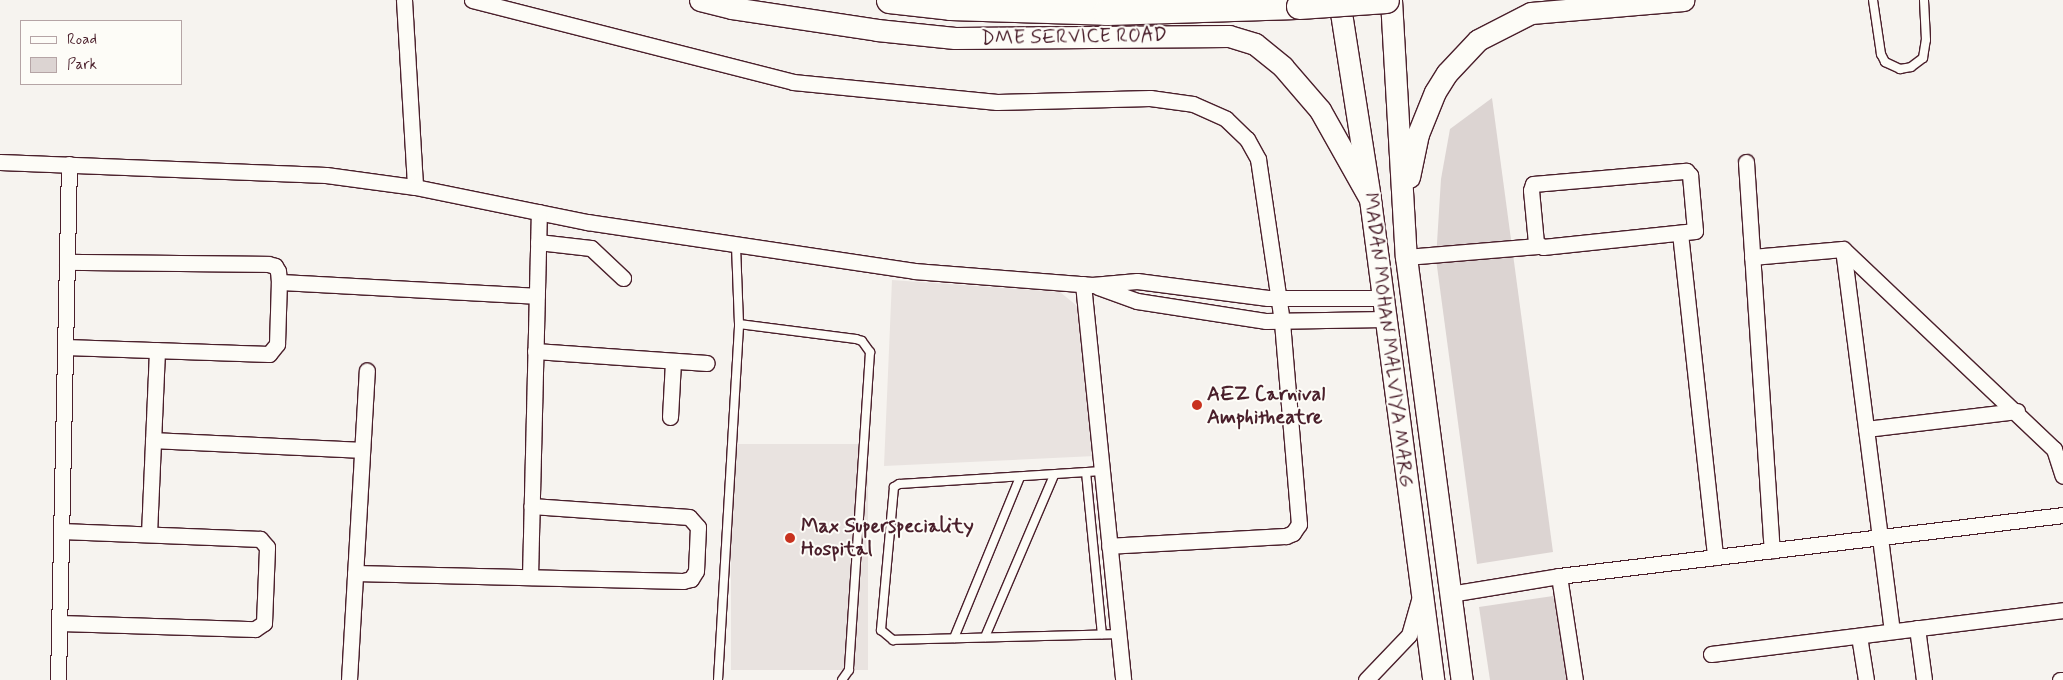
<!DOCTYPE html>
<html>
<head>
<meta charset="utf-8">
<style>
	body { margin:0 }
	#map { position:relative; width:2063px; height:680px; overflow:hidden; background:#f6f3ef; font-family:Mynerve,sans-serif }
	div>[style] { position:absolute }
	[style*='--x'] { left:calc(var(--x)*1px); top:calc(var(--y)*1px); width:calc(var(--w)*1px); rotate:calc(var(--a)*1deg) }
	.built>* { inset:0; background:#e9e3e0; transform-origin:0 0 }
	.green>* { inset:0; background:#dcd4d2 }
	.roads { filter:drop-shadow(1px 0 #4a1f2b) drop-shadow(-1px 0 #4a1f2b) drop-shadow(0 1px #4a1f2b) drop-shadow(0 -1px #4a1f2b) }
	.service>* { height:8px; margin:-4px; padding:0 4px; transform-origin:4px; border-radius:4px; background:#fdfcf7 }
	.minor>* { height:15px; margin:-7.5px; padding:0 7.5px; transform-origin:7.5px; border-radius:7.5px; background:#fdfcf7 }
	.secondary>* { height:21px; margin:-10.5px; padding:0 10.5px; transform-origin:10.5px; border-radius:10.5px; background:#fdfcf7 }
	.trunk>* { height:25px; margin:-12.5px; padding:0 12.5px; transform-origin:12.5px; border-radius:12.5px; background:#fdfcf7 }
	.bridges { filter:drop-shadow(1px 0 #4a1f2b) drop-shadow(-1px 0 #4a1f2b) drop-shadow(0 1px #4a1f2b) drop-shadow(0 -1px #4a1f2b) }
	.trunk-bridge>* { height:25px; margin:-12.5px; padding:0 12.5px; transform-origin:12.5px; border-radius:12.5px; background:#fdfcf7 }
	.dots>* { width:14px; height:14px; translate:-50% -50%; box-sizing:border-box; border:2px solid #fdfcf7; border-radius:50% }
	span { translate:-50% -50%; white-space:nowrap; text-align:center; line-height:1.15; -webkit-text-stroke:4px #fdfcf7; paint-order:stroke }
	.street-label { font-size:20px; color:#4a1f2b }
	.poi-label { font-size:20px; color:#4a1f2b; font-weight:700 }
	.left { translate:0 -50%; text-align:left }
	.legend { position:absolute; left:20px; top:20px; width:162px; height:65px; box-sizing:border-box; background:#fdfcf7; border:1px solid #b5a4a5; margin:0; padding:6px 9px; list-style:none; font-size:15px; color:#4a1f2b }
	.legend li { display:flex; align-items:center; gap:10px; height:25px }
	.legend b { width:25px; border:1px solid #b5a4a5 }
</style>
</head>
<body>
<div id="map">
	<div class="built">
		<i style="clip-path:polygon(892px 280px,1060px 292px,1077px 306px,1095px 456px,884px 466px)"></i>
		<i style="left:868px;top:444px;width:226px;height:137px;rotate:90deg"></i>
	</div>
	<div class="green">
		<i style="clip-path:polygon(1492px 98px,1553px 552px,1477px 564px,1436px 259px,1441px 179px,1450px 129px)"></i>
		<i style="clip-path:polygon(1560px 595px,1571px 680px,1490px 680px,1479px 607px)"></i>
	</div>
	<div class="roads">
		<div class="service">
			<i style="--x:1873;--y:0;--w:55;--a:81.6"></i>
			<i style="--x:1881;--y:54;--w:9;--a:63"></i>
			<i style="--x:1885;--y:62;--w:17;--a:25"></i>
			<i style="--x:1900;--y:69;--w:11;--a:-10"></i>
			<i style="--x:1911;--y:67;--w:15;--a:-37"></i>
			<i style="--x:1923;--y:58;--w:18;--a:-81"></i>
			<i style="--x:1926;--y:40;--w:40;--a:-92.9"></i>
			<i style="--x:739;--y:324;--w:118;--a:7.3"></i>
			<i style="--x:856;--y:339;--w:6;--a:18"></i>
			<i style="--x:862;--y:341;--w:14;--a:54"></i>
			<i style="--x:870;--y:352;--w:319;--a:93.8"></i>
			<i style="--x:849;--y:670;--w:12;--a:125"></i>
			<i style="--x:1102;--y:471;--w:203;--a:176.3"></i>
			<i style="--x:899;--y:484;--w:6;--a:149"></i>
			<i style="--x:894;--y:487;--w:144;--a:95.2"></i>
			<i style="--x:881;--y:630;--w:16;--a:40"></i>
			<i style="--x:893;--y:640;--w:225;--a:-1.5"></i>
			<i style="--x:1086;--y:472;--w:163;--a:84.4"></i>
			<i style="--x:985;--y:637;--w:176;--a:-66.9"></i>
			<i style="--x:954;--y:638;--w:174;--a:-67.7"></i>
			<i style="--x:718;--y:680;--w:357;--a:-86.6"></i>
			<i style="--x:739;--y:324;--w:79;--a:-92.2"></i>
		</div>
		<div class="minor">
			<i style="--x:404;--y:0;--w:187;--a:86.6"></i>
			<i style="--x:472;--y:0;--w:331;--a:14.3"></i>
			<i style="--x:793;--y:82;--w:205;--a:5.6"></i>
			<i style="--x:997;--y:102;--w:153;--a:-1.5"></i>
			<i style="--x:1150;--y:98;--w:43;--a:7.9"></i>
			<i style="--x:1193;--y:104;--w:36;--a:24"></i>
			<i style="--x:1226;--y:119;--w:29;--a:44"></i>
			<i style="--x:1247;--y:139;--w:23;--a:61"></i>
			<i style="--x:1258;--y:159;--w:165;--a:81.6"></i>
			<i style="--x:1282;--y:322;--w:203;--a:85.2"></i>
			<i style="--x:1299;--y:524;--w:11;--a:124"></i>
			<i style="--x:1293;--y:533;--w:8;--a:157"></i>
			<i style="--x:1286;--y:536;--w:177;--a:176.8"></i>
			<i style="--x:0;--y:162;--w:326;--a:2.3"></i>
			<i style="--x:326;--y:175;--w:90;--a:7.7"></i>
			<i style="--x:415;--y:187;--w:176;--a:11.5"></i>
			<i style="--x:587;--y:222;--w:331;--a:8.5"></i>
			<i style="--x:914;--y:271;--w:179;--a:4.5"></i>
			<i style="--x:1092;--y:285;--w:45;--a:-5.1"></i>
			<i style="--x:1137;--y:281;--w:132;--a:7.4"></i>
			<i style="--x:1268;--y:298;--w:115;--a:0"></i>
			<i style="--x:1746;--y:162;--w:389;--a:86.2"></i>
			<i style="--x:1686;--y:171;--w:6;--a:45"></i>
			<i style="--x:1690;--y:175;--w:56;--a:84.9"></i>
			<i style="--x:1695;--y:231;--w:153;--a:174"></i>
			<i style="--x:1543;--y:247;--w:8;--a:-150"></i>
			<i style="--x:1536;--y:243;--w:53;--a:-95.4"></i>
			<i style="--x:1531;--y:190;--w:6;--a:-72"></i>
			<i style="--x:1533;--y:184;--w:154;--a:-4.9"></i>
			<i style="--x:1680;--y:233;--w:326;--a:83.8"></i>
			<i style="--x:538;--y:242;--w:53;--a:6.5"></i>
			<i style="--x:591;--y:248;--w:44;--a:43.2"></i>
			<i style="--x:1843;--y:249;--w:385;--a:82.7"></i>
			<i style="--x:1406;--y:257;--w:132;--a:-4.8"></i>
			<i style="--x:1752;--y:257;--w:91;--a:-5"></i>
			<i style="--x:1843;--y:249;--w:291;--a:43.5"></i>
			<i style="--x:2054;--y:449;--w:28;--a:72"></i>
			<i style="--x:279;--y:282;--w:258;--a:3.1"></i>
			<i style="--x:1083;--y:284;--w:398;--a:84.2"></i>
			<i style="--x:1098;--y:287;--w:41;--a:19.7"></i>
			<i style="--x:1137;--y:301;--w:131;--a:8.8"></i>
			<i style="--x:1266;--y:321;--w:119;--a:-1"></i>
			<i style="--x:65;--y:347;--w:204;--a:2"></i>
			<i style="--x:269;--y:354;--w:13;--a:-51"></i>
			<i style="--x:277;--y:344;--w:62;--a:-88.2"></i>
			<i style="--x:279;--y:282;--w:11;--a:-95"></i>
			<i style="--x:278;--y:271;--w:6;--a:-121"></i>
			<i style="--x:275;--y:266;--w:7;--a:-164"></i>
			<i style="--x:268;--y:264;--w:201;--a:-179.4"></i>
			<i style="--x:535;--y:351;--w:172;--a:4"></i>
			<i style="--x:670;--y:417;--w:56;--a:-86.9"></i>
			<i style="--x:1866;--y:429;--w:152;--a:-6.8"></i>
			<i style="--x:153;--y:440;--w:209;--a:2.7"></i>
			<i style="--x:149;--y:534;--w:184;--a:-87.5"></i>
			<i style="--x:355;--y:573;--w:328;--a:1.4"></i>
			<i style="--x:683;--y:581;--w:8;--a:-14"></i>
			<i style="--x:691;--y:579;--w:9;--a:-58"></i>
			<i style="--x:696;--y:571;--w:44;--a:-87.4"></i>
			<i style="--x:698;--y:527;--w:13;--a:-132"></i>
			<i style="--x:689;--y:517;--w:158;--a:-176"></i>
			<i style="--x:1559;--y:576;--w:105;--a:81.3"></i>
			<i style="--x:530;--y:577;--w:365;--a:-88.6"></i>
			<i style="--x:1450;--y:594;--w:110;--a:-9.4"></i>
			<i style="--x:1559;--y:576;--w:508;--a:-6.9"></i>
			<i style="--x:60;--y:623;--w:195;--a:1.8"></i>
			<i style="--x:255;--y:629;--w:11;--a:-34"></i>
			<i style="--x:264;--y:623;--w:76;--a:-87.7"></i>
			<i style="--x:267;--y:547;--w:11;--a:-131"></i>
			<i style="--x:260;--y:539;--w:198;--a:-177.7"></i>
			<i style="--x:1917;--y:628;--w:52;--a:82.3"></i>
			<i style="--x:1859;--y:636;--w:45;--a:81"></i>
			<i style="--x:1711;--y:654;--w:355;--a:-7.1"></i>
			<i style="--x:58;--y:680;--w:516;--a:-88.78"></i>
			<i style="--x:349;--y:680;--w:310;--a:-86.7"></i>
			<i style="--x:1366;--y:680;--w:62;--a:-46.3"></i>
			<i style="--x:1409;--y:635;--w:36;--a:-74"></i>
			<i style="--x:2060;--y:680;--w:3;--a:0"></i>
		</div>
		<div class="secondary">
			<i style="--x:700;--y:0;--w:33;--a:14"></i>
			<i style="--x:732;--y:8;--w:147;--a:8.6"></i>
			<i style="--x:877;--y:30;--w:78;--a:5.9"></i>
			<i style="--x:955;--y:38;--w:274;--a:-0.4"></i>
			<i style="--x:1229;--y:36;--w:27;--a:17"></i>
			<i style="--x:1255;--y:44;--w:36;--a:39"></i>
			<i style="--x:1283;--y:67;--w:57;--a:49.3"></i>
			<i style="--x:1320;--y:110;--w:102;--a:60.7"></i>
			<i style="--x:1339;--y:0;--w:201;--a:81.1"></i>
			<i style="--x:1370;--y:199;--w:485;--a:82.5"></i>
			<i style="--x:1391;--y:0;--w:257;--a:86.7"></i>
			<i style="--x:1406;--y:257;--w:427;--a:82.5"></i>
			<i style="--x:1409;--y:177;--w:44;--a:-78.2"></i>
			<i style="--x:1418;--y:134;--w:45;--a:-68"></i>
			<i style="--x:1435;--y:92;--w:22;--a:-58"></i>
			<i style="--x:1447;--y:73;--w:45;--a:-46.8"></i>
			<i style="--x:1478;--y:40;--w:59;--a:-27"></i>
			<i style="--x:1531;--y:13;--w:153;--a:-4.9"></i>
		</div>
		<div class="trunk">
			<i style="--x:889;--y:0;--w:61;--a:6.5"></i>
			<i style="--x:950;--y:7;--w:155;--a:1.8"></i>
			<i style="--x:1105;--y:12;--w:194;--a:-1.8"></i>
		</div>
	</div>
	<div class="bridges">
		<div class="trunk-bridge">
			<i style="--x:1299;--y:6;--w:87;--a:-3.9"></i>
		</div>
	</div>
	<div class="dots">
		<i style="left:1197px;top:405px;background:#c8321e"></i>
		<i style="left:790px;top:538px;background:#c8321e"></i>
	</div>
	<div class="street-label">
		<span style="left:1074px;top:37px;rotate:-1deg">DME SERVICE ROAD</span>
		<span style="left:1388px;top:340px;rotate:83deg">MADAN MOHAN MALVIYA MARG</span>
	</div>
	<div class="poi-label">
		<span class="left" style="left:1207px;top:406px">AEZ Carnival<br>Amphitheatre</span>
		<span class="left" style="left:801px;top:538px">Max Superspeciality<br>Hospital</span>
	</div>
	<ul class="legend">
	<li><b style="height:6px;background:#fdfcf7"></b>Road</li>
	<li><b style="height:14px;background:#dcd4d2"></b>Park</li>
	</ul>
</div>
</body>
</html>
